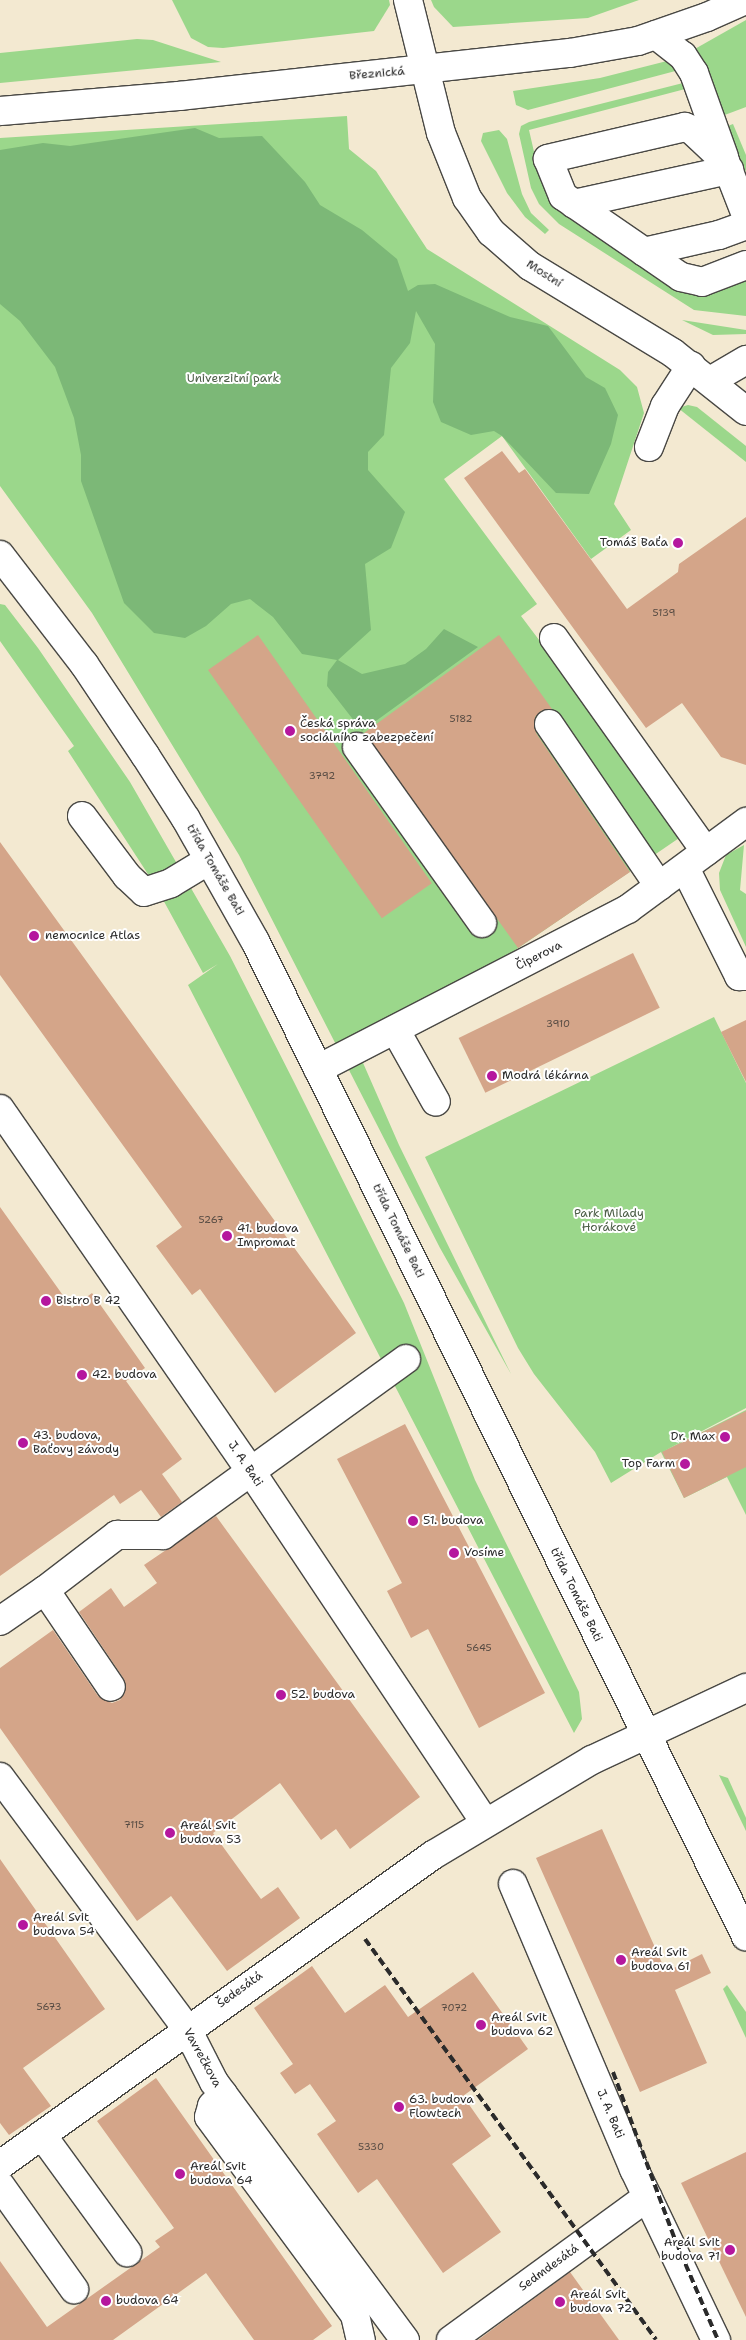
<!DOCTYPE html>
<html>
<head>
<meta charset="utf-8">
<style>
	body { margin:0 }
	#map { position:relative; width:746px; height:2340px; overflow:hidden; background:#f3e9d1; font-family:"Shantell Sans",sans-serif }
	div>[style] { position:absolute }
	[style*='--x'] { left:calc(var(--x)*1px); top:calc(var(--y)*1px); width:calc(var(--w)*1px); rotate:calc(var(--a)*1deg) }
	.green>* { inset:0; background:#9bd78b }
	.forest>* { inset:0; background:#7cb877 }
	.building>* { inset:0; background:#d4a589; transform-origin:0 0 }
	.roads { filter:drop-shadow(1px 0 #494844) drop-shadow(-1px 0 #494844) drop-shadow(0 1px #494844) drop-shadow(0 -1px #494844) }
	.minor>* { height:28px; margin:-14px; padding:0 14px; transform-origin:14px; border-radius:14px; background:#fff }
	.major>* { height:28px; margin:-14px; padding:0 14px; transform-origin:14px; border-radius:14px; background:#fff }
	.rail>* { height:4px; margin-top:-2px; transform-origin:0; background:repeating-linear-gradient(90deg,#2b2b2b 0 8px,transparent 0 12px) }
	.dots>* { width:14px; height:14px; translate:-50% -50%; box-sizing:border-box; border:2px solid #fff; border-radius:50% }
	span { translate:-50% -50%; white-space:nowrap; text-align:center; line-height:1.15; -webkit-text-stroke:4px #fff; paint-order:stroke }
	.number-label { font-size:10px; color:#554a42 }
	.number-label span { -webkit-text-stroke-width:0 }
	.street-label { font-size:12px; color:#2b2b2b }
	.park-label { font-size:12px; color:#4d5f48 }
	.poi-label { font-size:12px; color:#2b2b2b }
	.right { translate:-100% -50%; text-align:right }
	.left { translate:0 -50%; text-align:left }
</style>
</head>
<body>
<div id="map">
	<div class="green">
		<i style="clip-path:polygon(172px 0,389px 0,390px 5px,374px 31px,223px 48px,208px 47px,191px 38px)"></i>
		<i style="clip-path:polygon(431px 0,639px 0,588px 18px,453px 27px,434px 7px)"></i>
		<i style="clip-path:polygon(746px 20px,746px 107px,722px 116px,693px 50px)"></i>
		<i style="clip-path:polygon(137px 39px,153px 40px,221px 62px,0 83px,0 53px)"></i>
		<i style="clip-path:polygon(667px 61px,683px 69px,528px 110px,516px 105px,513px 91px,600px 78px)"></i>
		<i style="clip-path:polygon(687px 82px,689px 88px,529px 130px,540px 178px,554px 205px,568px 216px,673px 282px,746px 274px,746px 316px,694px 310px,559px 224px,539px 204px,531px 188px,519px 134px,521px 126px,529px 122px)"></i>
		<i style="clip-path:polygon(347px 116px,349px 149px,376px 171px,427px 249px,620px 370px,637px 387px,644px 413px,614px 504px,631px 530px,591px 559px,502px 436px,444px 479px,537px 604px,521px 616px,685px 834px,508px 955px,402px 1009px,353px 1040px,399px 1145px,511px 1374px,440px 1248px,239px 855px,92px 613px,0 486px,0 138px)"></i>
		<i style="clip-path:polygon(733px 124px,746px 155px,746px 172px,725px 127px)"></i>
		<i style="clip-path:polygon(499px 130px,507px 139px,522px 194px,531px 213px,549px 230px,545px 234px,525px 217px,507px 193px,481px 141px,483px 133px)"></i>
		<i style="clip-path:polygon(682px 320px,746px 330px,746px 334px,713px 335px)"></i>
		<i style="clip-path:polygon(688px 405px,697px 407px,746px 446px,746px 462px,678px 408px)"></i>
		<i style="clip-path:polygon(0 604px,5px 605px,38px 648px,130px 782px,230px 956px,294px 1082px,404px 1303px,475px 1480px,579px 1692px,582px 1719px,574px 1733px,188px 985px,218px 964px,203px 973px,155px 885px,68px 751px,74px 746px,0 641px)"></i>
		<i style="clip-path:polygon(744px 845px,740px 890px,746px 894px,746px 947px,720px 890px,719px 873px,726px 855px)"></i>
		<i style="clip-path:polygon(714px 1017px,746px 1083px,746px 1408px,662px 1452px,746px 1410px,746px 1515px,727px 1477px,684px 1498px,661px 1452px,611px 1483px,595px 1452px,534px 1374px,518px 1348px,425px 1157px)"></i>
		<i style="clip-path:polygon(719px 1775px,728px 1778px,746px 1818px,746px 1831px)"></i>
		<i style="clip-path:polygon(727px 1985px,746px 2012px,746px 2038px,723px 1989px)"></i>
	</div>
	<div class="forest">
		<i style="clip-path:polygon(195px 128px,219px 138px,262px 136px,305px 182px,320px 205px,362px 230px,397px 259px,408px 291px,418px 285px,435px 284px,510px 317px,548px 326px,586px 377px,605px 388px,618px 415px,611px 444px,589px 494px,556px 493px,502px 436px,494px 431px,471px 435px,441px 422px,433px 402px,435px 344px,416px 311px,410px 343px,391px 368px,384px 435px,368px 452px,368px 470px,405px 512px,391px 548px,365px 564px,371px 630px,338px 660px,362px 674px,405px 664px,426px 649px,444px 629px,478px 647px,362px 731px,327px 686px,328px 672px,337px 660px,302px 654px,273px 617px,250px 599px,231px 604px,206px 626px,185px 638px,154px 633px,124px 603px,81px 481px,81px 455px,74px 418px,55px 367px,20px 321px,0 304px,0 150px,43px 143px,70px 146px)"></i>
	</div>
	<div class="building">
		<i style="clip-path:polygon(502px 451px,519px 473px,525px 469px,627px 609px,678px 572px,679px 564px,746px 517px,746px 765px,721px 757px,682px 703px,646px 728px,464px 478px)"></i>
		<i style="left:258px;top:635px;width:303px;height:61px;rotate:55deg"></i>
		<i style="clip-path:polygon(499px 635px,552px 709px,541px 711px,535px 717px,536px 733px,630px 872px,518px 948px,364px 733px)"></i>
		<i style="clip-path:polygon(0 842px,356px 1333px,275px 1393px,200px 1289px,192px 1295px,156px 1246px,182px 1227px,0 975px)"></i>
		<i style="left:633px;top:953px;width:61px;height:194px;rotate:64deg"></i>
		<i style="clip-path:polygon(746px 1020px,746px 1082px,721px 1032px)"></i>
		<i style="clip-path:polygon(0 1207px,72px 1308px,92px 1293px,145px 1368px,126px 1381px,182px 1459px,162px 1474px,182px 1502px,161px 1517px,141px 1490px,120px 1504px,114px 1495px,0 1576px)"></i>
		<i style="clip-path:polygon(746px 1411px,746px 1467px,684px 1498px,662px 1452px)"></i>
		<i style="clip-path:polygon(405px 1424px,545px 1693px,479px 1728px,428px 1629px,411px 1638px,387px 1591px,402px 1583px,337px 1459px)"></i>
		<i style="clip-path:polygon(216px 1516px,420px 1797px,350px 1849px,336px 1829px,321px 1840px,280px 1783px,213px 1833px,261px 1899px,278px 1887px,300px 1918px,227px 1971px,171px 1896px,137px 1921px,0 1728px,0 1668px,53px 1630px,98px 1696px,112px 1703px,120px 1700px,125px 1693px,124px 1679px,79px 1612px,111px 1588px,124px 1607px,157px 1583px,144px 1565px)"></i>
		<i style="clip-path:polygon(602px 1829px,666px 1972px,702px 1954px,711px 1973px,675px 1990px,707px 2063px,640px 2092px,536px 1858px)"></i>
		<i style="clip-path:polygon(0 1859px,105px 2009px,23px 2068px,51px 2106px,9px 2135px,0 2123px)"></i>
		<i style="clip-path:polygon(312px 1966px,345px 2013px,385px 1985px,408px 2017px,473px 1972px,528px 2049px,463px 2096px,491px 2136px,452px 2164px,501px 2232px,443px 2273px,377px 2179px,358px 2193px,317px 2134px,336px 2121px,310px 2084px,295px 2094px,280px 2073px,293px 2064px,254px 2008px)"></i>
		<i style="clip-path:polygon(156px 2078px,332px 2326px,313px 2340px,254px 2340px,206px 2273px,113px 2340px,0 2340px,0 2261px,47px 2327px,160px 2247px,155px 2241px,174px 2228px,97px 2121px)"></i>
		<i style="clip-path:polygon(746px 2152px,746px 2317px,681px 2183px)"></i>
		<i style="clip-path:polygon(570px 2272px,619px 2340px,478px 2340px)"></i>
	</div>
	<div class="roads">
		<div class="minor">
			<i style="--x:408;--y:0;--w:137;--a:76.1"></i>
			<i style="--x:441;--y:133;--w:70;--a:68.2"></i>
			<i style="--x:467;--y:198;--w:42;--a:54.8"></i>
			<i style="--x:491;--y:232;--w:52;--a:41.1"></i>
			<i style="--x:530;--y:266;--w:167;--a:31.3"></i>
			<i style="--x:673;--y:353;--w:93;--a:38.5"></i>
			<i style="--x:656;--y:35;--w:34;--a:38"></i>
			<i style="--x:683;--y:56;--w:20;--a:57"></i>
			<i style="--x:694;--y:73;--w:89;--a:70.3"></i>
			<i style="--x:574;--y:204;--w:159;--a:-12.4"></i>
			<i style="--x:746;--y:215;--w:58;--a:-111.3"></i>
			<i style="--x:725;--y:161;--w:45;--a:-136.8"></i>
			<i style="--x:692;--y:130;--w:8;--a:-157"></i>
			<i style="--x:685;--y:127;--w:141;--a:166.9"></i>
			<i style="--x:548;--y:159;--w:40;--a:68"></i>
			<i style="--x:563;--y:196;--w:143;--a:34.5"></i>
			<i style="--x:681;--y:277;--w:22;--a:13"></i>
			<i style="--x:702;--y:282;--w:47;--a:-21.1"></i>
			<i style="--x:644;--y:252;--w:77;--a:-12.8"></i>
			<i style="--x:719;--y:235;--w:29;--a:-20"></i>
			<i style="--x:710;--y:381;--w:42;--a:-30.3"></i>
			<i style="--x:649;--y:447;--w:44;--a:-68.7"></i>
			<i style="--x:665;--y:406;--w:48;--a:-57"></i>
			<i style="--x:554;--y:638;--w:262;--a:54.6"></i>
			<i style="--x:549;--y:724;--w:196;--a:55.8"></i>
			<i style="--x:357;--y:747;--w:216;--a:54.6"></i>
			<i style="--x:82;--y:816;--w:75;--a:53.1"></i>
			<i style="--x:127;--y:876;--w:23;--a:43"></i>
			<i style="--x:144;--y:892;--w:28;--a:-18"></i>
			<i style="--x:171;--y:883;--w:44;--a:-31.2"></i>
			<i style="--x:685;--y:868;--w:121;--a:63.4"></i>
			<i style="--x:739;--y:976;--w:7;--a:0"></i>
			<i style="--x:396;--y:1031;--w:81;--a:60.6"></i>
			<i style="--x:318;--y:1069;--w:349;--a:-27.3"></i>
			<i style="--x:628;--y:909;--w:147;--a:-36.4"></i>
			<i style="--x:0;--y:1109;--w:439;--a:55.3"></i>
			<i style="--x:250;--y:1470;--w:423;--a:56.3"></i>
			<i style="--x:45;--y:1590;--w:91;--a:-37.4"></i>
			<i style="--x:117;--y:1535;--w:46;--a:0"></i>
			<i style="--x:163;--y:1535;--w:300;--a:-35.9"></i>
			<i style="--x:0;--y:1621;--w:55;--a:-34.6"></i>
			<i style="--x:45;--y:1590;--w:117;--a:55.8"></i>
			<i style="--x:0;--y:1777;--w:314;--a:53.4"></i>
			<i style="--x:187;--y:2029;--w:59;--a:63"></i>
			<i style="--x:214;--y:2082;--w:321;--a:53.5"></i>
			<i style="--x:513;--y:1884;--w:310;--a:67"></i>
			<i style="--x:634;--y:2169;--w:190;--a:64.4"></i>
			<i style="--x:223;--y:2094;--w:16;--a:133"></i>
			<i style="--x:212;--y:2106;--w:11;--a:105"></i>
			<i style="--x:209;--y:2117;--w:246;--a:53.6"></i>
			<i style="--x:355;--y:2315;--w:26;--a:77"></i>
			<i style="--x:42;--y:2135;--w:145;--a:54"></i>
			<i style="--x:0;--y:2165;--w:533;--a:-35.6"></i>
			<i style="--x:433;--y:1855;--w:185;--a:-30.9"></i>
			<i style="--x:592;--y:1760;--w:170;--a:-25.1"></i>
			<i style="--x:0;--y:2185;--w:128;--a:54.6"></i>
			<i style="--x:451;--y:2340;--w:243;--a:-36.1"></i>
		</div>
		<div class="major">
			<i style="--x:0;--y:111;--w:180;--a:-4.8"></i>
			<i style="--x:179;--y:96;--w:393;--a:-6.3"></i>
			<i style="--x:570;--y:53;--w:69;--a:-10"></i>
			<i style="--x:638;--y:41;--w:73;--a:-19.2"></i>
			<i style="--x:707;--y:17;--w:42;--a:-24.1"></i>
			<i style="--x:0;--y:555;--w:138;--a:52.4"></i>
			<i style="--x:84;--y:664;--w:110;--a:56.2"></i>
			<i style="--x:145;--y:755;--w:76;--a:57.4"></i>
			<i style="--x:186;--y:819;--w:140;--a:60.5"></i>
			<i style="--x:255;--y:941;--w:1110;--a:63.74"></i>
		</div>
	</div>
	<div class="rail">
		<i style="--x:365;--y:1939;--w:495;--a:54"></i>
		<i style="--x:613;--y:2072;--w:181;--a:69.7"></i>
		<i style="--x:676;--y:2242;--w:107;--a:66.8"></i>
	</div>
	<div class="dots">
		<i style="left:678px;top:543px;background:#b5179e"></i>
		<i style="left:290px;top:731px;background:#b5179e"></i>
		<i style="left:34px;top:936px;background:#b5179e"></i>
		<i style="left:492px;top:1076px;background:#b5179e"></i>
		<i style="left:227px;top:1236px;background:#b5179e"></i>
		<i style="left:46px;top:1301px;background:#b5179e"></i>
		<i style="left:82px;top:1375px;background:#b5179e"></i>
		<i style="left:725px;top:1437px;background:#b5179e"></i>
		<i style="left:23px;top:1443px;background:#b5179e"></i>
		<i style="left:685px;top:1464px;background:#b5179e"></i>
		<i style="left:413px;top:1521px;background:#b5179e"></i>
		<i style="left:454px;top:1553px;background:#b5179e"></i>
		<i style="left:281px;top:1695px;background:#b5179e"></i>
		<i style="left:170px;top:1833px;background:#b5179e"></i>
		<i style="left:23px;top:1925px;background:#b5179e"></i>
		<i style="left:621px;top:1960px;background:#b5179e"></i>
		<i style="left:481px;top:2025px;background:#b5179e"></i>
		<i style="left:399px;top:2107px;background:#b5179e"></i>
		<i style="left:180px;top:2174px;background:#b5179e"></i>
		<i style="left:730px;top:2250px;background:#b5179e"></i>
		<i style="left:106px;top:2301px;background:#b5179e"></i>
		<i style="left:560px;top:2302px;background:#b5179e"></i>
	</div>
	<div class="number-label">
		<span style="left:664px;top:613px">5139</span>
		<span style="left:461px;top:719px">5182</span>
		<span style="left:322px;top:776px">3792</span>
		<span style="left:558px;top:1024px">3910</span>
		<span style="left:211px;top:1220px">5267</span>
		<span style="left:479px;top:1648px">5645</span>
		<span style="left:134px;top:1825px">7115</span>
		<span style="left:49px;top:2007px">5673</span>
		<span style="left:454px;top:2008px">7072</span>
		<span style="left:371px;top:2147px">5330</span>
	</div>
	<div class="street-label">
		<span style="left:377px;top:74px;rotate:-5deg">Březnická</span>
		<span style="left:544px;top:274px;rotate:33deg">Mostní</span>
		<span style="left:215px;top:870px;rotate:60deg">třída Tomáše Bati</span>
		<span style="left:539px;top:956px;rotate:-27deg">Čiperova</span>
		<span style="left:398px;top:1231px;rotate:64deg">třída Tomáše Bati</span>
		<span style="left:245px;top:1464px;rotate:56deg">J. A. Bati</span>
		<span style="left:576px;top:1595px;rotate:64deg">třída Tomáše Bati</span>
		<span style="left:240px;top:1990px;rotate:-36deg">Šedesátá</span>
		<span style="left:202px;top:2058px;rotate:61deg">Vavrečkova</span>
		<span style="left:610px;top:2114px;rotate:67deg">J. A. Bati</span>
		<span style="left:549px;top:2268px;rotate:-36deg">Sedmdesátá</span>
	</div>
	<div class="park-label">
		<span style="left:233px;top:379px">Univerzitní park</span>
		<span style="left:609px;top:1221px">Park Milady<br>Horákové</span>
	</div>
	<div class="poi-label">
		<span class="right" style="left:668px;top:543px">Tomáš Baťa</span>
		<span class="left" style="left:300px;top:731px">Česká správa<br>sociálního zabezpečení</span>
		<span class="left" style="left:45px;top:936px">nemocnice Atlas</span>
		<span class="left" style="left:502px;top:1076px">Modrá lékárna</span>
		<span class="left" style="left:237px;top:1236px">41. budova<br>Impromat</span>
		<span class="left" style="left:56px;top:1301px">Bistro B 42</span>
		<span class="left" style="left:92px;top:1375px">42. budova</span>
		<span class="left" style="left:33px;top:1443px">43. budova,<br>Baťovy závody</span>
		<span class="right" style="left:715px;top:1437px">Dr. Max</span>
		<span class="right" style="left:675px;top:1464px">Top Farm</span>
		<span class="left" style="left:423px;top:1521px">51. budova</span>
		<span class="left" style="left:464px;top:1553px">Vosíme</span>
		<span class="left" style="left:291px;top:1695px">52. budova</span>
		<span class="left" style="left:180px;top:1833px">Areál Svit<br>budova 53</span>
		<span class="left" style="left:33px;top:1925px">Areál Svit<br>budova 54</span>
		<span class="left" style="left:631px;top:1960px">Areál Svit<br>budova 61</span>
		<span class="left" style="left:491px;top:2025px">Areál Svit<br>budova 62</span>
		<span class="left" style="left:409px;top:2107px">63. budova<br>Flowtech</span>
		<span class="left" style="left:190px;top:2174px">Areál Svit<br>budova 64</span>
		<span class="right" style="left:720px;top:2250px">Areál Svit<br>budova 71</span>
		<span class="left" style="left:570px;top:2302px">Areál Svit<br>budova 72</span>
		<span class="left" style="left:116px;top:2301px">budova 64</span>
	</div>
</div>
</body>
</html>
